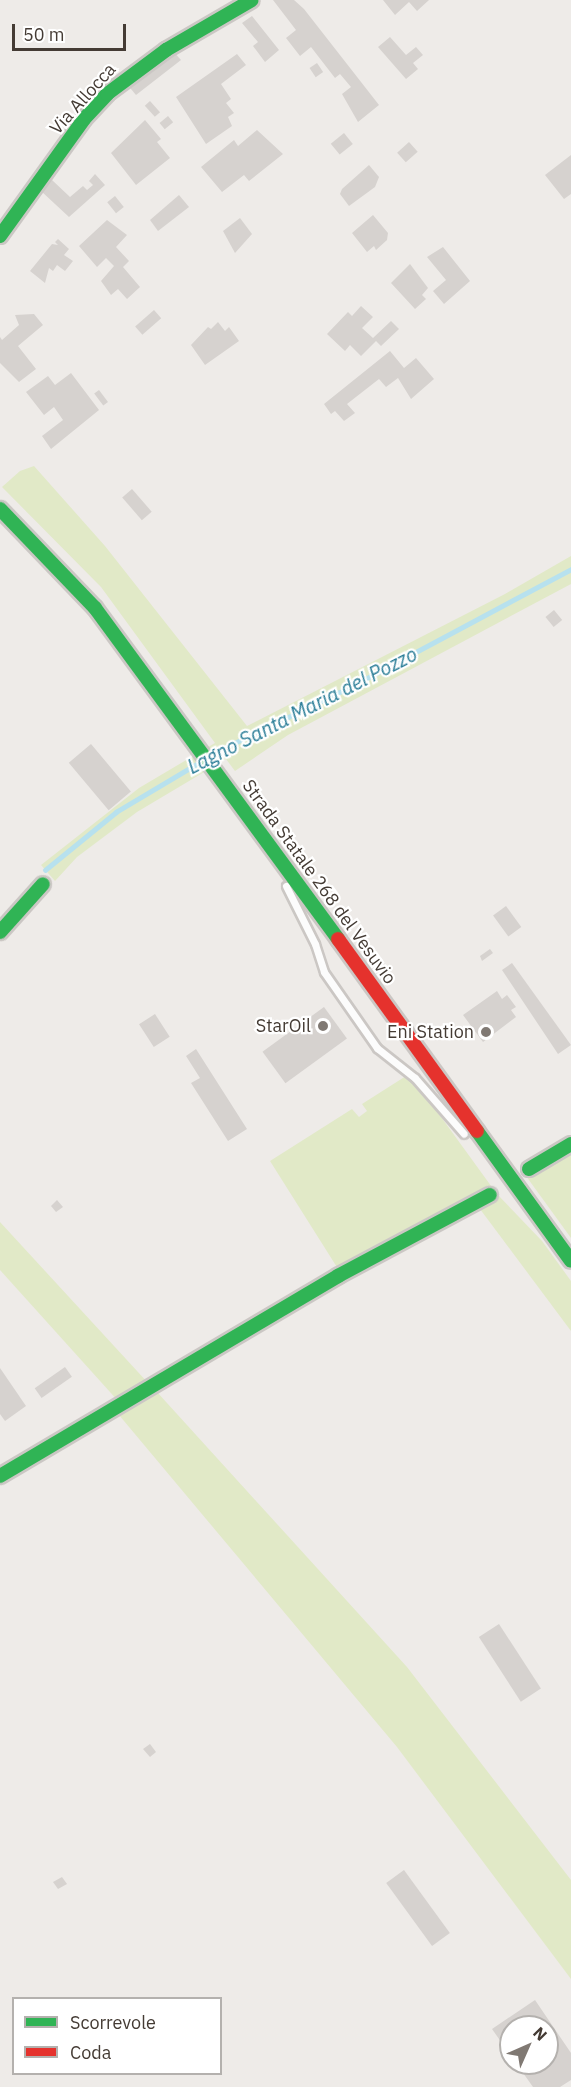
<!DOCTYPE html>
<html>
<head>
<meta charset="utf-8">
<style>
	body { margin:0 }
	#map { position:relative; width:571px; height:2087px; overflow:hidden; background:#eeebe8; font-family:"IBM Plex Sans",sans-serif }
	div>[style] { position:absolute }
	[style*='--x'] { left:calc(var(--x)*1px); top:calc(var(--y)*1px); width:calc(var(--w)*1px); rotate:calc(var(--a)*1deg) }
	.green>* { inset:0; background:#e1e9c7 }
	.stream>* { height:4.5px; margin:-2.25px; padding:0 2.25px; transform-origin:2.25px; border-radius:2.25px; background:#b7e1ee }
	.building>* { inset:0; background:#d6d2cf; transform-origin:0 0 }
	.roads { filter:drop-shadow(2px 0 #cbc7c4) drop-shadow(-2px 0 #cbc7c4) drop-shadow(0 2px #cbc7c4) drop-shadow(0 -2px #cbc7c4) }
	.lane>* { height:7px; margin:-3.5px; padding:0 3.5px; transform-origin:3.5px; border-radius:3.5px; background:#fcfcfc }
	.fast>* { height:14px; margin:-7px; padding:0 7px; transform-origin:7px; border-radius:7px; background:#30b455 }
	.jam>* { height:14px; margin:-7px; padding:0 7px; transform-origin:7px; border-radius:7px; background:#e5322d }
	.dots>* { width:16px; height:16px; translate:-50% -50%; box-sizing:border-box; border:3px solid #fff; border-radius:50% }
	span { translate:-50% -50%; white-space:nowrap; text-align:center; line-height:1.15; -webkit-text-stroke:4.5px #fff; paint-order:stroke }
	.street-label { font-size:18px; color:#443b34 }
	.poi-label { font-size:18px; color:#443b34 }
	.right { translate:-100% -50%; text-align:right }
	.water-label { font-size:20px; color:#2a7d97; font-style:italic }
	.legend { position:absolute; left:12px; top:1997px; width:210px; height:78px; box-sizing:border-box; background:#fff; border:2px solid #b4b1ae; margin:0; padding:8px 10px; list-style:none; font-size:18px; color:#443b34 }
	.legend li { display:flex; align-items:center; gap:12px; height:30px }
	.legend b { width:30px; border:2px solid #b4b1ae }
	.north { position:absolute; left:499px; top:2015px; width:60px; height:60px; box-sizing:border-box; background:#fff; border:2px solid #b4b1ae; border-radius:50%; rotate:45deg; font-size:16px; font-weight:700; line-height:24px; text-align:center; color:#443b34 }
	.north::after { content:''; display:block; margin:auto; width:21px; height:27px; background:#807973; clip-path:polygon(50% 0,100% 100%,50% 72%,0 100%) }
	.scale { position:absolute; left:12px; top:24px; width:114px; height:27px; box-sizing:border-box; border:3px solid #443b34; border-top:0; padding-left:8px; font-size:18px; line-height:21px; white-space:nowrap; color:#443b34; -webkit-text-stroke:4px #fff; paint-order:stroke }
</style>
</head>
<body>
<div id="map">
	<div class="green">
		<i style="clip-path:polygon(34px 466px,105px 546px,247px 726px,505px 594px,571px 556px,571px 584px,288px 735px,235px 771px,226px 759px,137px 812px,77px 857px,55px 881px,41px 865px,139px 788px,215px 743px,101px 587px,2px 487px,20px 471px)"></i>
		<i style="clip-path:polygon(406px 1076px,428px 1099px,494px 1190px,340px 1272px,270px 1161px,352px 1109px,359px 1117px,367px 1111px,362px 1104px)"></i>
		<i style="clip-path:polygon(571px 1150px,571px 1238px,526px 1176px)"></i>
		<i style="clip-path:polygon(497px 1194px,542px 1241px,571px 1281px,571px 1331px,477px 1205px)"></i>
		<i style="clip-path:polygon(0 1222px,149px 1384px,119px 1402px,0 1270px)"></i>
		<i style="clip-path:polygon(157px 1392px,407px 1667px,571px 1880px,571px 1979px,397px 1747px,119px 1415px)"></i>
	</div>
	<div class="stream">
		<i style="--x:212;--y:754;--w:158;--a:-25.9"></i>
		<i style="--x:354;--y:685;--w:246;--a:-28.1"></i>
		<i style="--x:45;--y:870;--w:92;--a:-39.2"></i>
		<i style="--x:116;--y:812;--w:98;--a:-30.8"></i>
	</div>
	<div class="building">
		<i style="clip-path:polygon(273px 0,294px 0,304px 9px,379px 105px,358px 122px,342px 94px,351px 87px,340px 74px,335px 78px,311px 47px,300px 56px,286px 38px,296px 30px)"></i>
		<i style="clip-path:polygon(383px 0,429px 0,417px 11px,409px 2px,395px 15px)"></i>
		<i style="clip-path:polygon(252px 16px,279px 50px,265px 62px,253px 46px,258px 42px,242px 23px)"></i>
		<i style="clip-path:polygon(390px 37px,406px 55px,416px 47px,423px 55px,413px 63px,418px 69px,406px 79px,378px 47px)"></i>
		<i style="clip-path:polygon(173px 51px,181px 60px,136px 95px,126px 83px)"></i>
		<i style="clip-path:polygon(237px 54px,246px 65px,221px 84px,231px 99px,226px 103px,234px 113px,228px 117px,232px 126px,206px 144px,176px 97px)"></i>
		<i style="left:317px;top:63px;width:11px;height:9px;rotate:56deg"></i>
		<i style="left:150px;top:101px;width:15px;height:7px;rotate:48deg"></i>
		<i style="left:168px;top:116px;width:8px;height:11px;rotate:50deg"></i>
		<i style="clip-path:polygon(145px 120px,161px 139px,157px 142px,170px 158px,136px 185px,111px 153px)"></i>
		<i style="clip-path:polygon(257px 130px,283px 154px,249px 181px,244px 175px,222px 192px,201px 167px,234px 140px,238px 146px)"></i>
		<i style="left:344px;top:133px;width:14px;height:17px;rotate:51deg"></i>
		<i style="left:409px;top:142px;width:13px;height:16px;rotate:48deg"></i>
		<i style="clip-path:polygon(571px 155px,571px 194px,564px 199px,545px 175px)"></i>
		<i style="clip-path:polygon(369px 165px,379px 177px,375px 187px,349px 206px,340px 194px,342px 189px)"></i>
		<i style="clip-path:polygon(95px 174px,105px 185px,69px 217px,41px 191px,52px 180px,70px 197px,83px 186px,87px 190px,93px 185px,89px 181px)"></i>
		<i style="clip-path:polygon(179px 195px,189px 207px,158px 231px,150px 220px)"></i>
		<i style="left:115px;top:196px;width:14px;height:10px;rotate:51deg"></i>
		<i style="clip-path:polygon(373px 215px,388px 233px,387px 240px,376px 250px,374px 246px,367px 252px,352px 233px)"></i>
		<i style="clip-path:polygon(240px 218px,252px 234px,235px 253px,223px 231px)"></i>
		<i style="clip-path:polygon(107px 220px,127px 235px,116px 247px,129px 261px,123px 267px,140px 287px,127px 299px,118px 289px,111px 295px,101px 281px,114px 266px,106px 258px,97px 267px,79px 246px)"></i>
		<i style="clip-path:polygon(58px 239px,69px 249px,64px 255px,73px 261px,65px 271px,57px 265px,53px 271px,49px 268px,45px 283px,30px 271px,52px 244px,58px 245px,55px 242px)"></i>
		<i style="clip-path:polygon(443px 247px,470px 281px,444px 304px,433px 291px,446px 280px,427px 257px)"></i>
		<i style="clip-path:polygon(410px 264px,428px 288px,422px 295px,426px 299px,415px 309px,391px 283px)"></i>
		<i style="clip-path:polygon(361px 306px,373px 317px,362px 328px,373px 338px,391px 321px,399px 329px,381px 346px,376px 341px,361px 356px,350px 345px,345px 351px,327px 334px,348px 312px,352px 316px)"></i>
		<i style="left:154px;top:310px;width:11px;height:25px;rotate:49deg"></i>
		<i style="clip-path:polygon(34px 314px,43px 325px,18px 346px,36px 369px,19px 382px,0 363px,0 337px,2px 340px,19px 325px,15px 315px)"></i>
		<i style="clip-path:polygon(218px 322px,225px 331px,229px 327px,239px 341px,205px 365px,191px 345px,208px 327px,211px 329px)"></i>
		<i style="clip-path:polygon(390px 351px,404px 368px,416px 358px,434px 379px,411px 399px,398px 378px,386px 387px,379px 379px,347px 404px,355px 413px,344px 421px,335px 411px,331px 414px,324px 404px)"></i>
		<i style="clip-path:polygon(71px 373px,99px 410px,51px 449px,42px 436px,63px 420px,54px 407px,44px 415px,26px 392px,48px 376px,55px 385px)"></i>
		<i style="left:99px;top:390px;width:15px;height:6px;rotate:53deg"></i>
		<i style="left:132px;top:489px;width:30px;height:13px;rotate:49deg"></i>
		<i style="left:554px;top:610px;width:13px;height:11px;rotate:51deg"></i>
		<i style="left:91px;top:744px;width:62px;height:29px;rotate:50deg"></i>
		<i style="left:506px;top:906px;width:26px;height:16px;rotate:54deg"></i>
		<i style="clip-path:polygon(490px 949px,493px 953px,482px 961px,480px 956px)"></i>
		<i style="clip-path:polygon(512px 963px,571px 1045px,558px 1054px,502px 970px)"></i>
		<i style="clip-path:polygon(497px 991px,502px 999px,507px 995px,516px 1007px,511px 1010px,516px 1017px,483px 1042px,463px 1015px)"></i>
		<i style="left:324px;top:1007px;width:39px;height:76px;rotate:54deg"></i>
		<i style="left:155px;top:1014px;width:27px;height:19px;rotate:57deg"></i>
		<i style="clip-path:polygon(196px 1049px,247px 1129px,228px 1141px,191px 1083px,200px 1078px,186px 1056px)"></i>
		<i style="clip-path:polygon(57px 1200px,63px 1207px,56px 1212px,51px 1206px)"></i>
		<i style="left:65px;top:1367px;width:12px;height:37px;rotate:55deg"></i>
		<i style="clip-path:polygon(0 1368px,26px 1406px,5px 1421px,0 1414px)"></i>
		<i style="left:499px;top:1624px;width:77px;height:24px;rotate:57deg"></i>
		<i style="clip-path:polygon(150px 1744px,156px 1752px,150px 1757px,143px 1749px)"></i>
		<i style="left:404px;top:1870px;width:78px;height:22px;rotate:54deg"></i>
		<i style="clip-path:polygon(62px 1877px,67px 1884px,58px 1889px,53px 1882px)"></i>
		<i style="clip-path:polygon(535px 2000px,571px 2053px,571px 2080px,560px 2087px,533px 2087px,516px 2063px,547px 2063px,547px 2027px,511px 2027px,511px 2056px,492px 2029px)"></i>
	</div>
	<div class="roads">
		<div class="lane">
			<i style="--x:286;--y:886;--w:65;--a:63.4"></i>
			<i style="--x:315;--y:944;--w:29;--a:72"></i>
			<i style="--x:324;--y:972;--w:93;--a:55.1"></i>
			<i style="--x:377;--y:1048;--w:48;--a:38.3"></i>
			<i style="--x:415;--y:1078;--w:74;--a:48.8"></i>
		</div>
		<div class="fast">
			<i style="--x:0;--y:236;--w:144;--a:-54.3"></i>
			<i style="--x:84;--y:119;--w:34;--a:-47"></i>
			<i style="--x:107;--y:94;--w:74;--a:-36.7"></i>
			<i style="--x:166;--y:50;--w:99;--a:-30.2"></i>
			<i style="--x:0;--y:509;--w:137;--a:46.2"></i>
			<i style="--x:95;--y:608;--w:411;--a:53.7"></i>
			<i style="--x:0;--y:932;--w:64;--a:-48.1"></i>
			<i style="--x:477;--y:1131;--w:160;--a:54.1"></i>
			<i style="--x:529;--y:1169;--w:49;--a:-30.8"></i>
			<i style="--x:0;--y:1476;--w:393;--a:-30.6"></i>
			<i style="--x:338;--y:1276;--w:172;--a:-28.1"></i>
		</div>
		<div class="jam">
			<i style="--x:338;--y:939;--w:237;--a:54.1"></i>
		</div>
	</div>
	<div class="dots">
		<i style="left:323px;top:1026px;background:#807973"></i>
		<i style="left:486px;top:1032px;background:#807973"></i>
	</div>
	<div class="street-label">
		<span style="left:83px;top:99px;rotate:-48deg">Via Allocca</span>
		<span style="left:319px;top:882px;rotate:54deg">Strada Statale 268 del Vesuvio</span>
	</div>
	<div class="poi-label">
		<span class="right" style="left:311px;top:1026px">StarOil</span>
		<span class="right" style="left:474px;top:1032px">Eni Station</span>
	</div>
	<div class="water-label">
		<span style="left:302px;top:710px;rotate:-27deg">Lagno Santa Maria del Pozzo</span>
	</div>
	<ul class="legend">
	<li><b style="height:8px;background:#30b455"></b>Scorrevole</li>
	<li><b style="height:8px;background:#e5322d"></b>Coda</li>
	</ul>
	<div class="north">N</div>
	<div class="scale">50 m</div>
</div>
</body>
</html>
